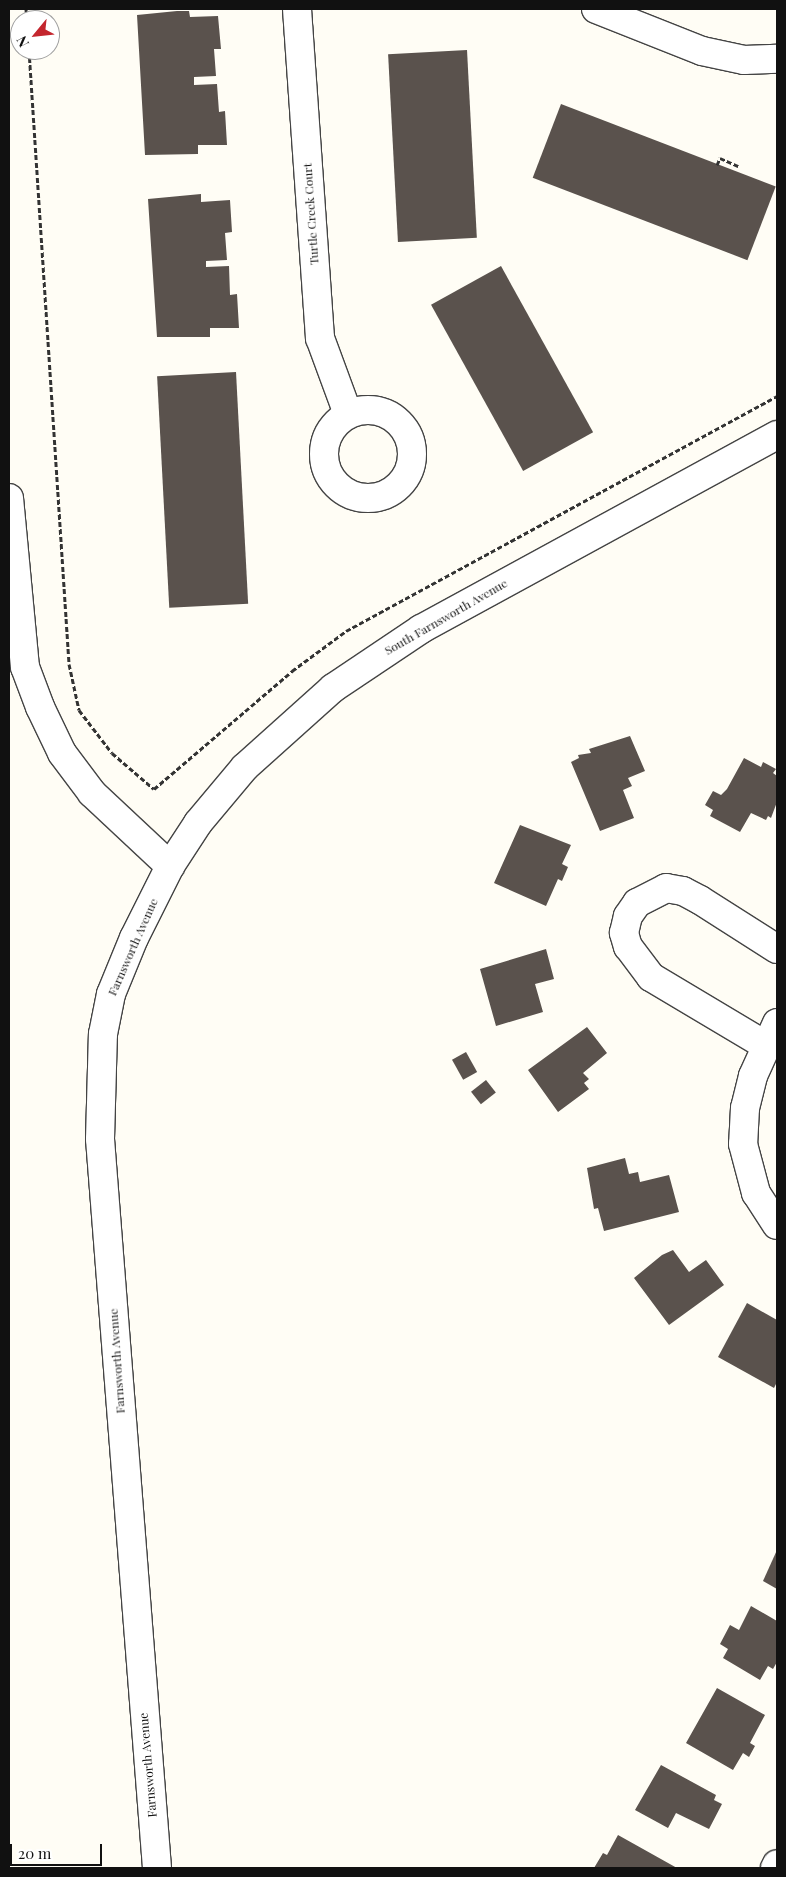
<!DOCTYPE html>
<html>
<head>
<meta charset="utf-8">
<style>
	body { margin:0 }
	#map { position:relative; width:786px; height:1877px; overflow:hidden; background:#fffdf5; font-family:"Playfair Display",serif }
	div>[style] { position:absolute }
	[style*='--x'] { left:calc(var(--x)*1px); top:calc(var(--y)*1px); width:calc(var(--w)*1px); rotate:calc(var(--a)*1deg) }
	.building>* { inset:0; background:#5a524d; transform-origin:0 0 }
	.path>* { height:3px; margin-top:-1.5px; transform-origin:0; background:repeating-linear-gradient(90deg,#333 0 5px,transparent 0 7.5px) }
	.roads { filter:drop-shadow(1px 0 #444) drop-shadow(-1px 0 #444) drop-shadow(0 1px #444) drop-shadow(0 -1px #444) }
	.minor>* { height:28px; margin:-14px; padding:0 14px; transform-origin:14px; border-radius:14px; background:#fff }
	.minor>.ring { margin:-14px; padding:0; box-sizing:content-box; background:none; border:28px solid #fff; border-radius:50% }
	span { translate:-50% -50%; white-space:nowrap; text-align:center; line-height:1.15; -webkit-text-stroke:5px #fff; paint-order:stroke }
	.street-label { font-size:12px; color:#111 }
	.frame { position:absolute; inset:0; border:10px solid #111; pointer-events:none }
	.north { position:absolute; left:10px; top:10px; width:50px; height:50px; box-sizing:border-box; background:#fff; border:1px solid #a0a0a0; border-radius:50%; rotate:242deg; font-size:14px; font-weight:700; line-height:20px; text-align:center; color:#111 }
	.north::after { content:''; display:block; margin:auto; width:18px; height:22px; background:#c4262e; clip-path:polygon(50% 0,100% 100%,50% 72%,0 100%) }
	.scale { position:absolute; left:10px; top:1844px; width:92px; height:22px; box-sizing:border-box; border:2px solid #111; border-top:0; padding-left:6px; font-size:15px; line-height:18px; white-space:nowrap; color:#111; -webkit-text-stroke:4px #fff; paint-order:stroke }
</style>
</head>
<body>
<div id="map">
	<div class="building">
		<i style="clip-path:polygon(177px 11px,189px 11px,190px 17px,218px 16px,221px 49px,214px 49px,216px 76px,194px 77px,194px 85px,217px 84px,219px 112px,225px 111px,227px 145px,198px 145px,198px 154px,145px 155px,137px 15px)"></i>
		<i style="left:467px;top:50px;width:188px;height:79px;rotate:87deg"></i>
		<i style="left:561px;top:104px;width:230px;height:79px;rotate:21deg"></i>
		<i style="clip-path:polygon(201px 194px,201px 202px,230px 200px,232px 232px,225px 233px,227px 260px,206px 261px,206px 267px,229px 266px,230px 295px,237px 294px,239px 328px,210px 328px,210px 337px,157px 337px,148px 199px)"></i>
		<i style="left:501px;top:266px;width:190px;height:80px;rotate:61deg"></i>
		<i style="left:236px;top:372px;width:232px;height:79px;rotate:87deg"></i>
		<i style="clip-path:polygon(630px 736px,645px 771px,628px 778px,632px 786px,623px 790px,634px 818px,600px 831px,571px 762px,579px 758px,578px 755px,591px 753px,589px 749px)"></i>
		<i style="clip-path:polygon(744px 758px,761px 767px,763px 762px,776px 769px,773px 773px,777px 776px,777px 802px,771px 818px,768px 816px,766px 820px,751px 813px,740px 832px,710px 816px,713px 810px,705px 805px,713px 791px,721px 795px,727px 789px)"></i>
		<i style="clip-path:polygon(520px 825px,571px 845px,562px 864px,568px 867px,562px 881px,558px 879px,546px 906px,494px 883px)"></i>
		<i style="clip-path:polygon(546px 949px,554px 979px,535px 984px,543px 1012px,496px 1026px,480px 969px)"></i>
		<i style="clip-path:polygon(587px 1027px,607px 1053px,583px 1073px,589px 1079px,584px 1083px,589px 1089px,558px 1112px,528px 1070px)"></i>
		<i style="left:466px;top:1052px;width:23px;height:16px;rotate:61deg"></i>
		<i style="left:486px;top:1080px;width:16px;height:19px;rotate:52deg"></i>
		<i style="clip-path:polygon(625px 1158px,629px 1174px,638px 1172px,640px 1182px,669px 1175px,679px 1212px,604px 1231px,598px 1208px,594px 1209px,587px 1168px)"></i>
		<i style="clip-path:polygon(673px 1250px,689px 1272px,706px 1260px,724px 1285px,669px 1325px,634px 1278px,662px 1255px)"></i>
		<i style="clip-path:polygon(747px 1303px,777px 1320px,777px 1382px,774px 1388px,718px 1357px)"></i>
		<i style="clip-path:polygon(777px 1550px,777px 1589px,763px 1581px)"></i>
		<i style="clip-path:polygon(751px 1606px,777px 1621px,777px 1662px,773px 1669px,768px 1666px,760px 1680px,723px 1658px,728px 1649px,720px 1644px,730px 1625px,739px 1630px)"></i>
		<i style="clip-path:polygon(717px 1688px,765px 1715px,750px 1743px,755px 1746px,749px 1757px,743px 1753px,733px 1770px,686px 1743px)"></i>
		<i style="clip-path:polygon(661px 1765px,716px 1795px,714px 1800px,722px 1804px,709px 1829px,676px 1813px,668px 1828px,635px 1810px)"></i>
		<i style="clip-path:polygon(618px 1835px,677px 1868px,594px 1868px,603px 1853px,607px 1855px)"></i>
	</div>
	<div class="path">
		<i style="--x:26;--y:9;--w:11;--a:85"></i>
		<i style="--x:29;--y:50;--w:615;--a:86.27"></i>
		<i style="--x:69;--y:664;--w:47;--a:77.7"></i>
		<i style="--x:79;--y:710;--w:54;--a:52.5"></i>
		<i style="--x:112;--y:753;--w:55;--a:40.6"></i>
		<i style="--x:154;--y:789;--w:182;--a:-40.5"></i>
		<i style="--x:292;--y:671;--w:67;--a:-36.5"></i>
		<i style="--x:346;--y:631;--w:491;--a:-28.6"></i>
		<i style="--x:717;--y:165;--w:8;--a:-67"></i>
		<i style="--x:720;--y:158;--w:20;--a:24"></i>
	</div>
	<div class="roads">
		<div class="minor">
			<i style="--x:297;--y:9;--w:330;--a:86"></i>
			<i style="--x:320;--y:338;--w:81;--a:69.8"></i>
			<i style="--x:596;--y:9;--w:114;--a:21.6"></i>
			<i style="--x:702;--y:51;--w:43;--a:12.1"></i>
			<i style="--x:744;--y:60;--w:33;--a:-2"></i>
			<i class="ring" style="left:324px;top:410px;width:60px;height:60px"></i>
			<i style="--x:9;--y:498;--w:170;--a:84.6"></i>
			<i style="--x:25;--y:667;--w:43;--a:69.4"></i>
			<i style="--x:40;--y:707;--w:51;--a:64.4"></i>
			<i style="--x:62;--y:753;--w:50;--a:53.1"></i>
			<i style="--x:92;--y:793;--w:107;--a:43.1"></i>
			<i style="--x:777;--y:1023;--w:58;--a:114.4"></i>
			<i style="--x:753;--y:1076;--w:33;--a:104"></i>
			<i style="--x:745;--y:1108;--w:36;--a:93"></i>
			<i style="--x:743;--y:1144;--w:51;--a:75.1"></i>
			<i style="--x:756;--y:1193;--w:38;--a:57"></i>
			<i style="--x:765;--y:1045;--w:133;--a:-149.2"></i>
			<i style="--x:651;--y:977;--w:38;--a:-127"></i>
			<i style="--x:628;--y:947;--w:15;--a:-106"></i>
			<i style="--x:624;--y:933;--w:17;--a:-77"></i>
			<i style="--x:628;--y:916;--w:16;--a:-55"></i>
			<i style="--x:637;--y:903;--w:33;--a:-27"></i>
			<i style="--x:666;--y:888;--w:17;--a:10"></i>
			<i style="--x:683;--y:891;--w:19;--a:28"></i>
			<i style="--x:700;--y:900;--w:91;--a:32.5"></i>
			<i style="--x:157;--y:1868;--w:731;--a:-94.47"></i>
			<i style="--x:100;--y:1139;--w:105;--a:-88.4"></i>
			<i style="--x:103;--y:1034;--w:41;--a:-78.7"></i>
			<i style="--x:111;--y:994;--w:61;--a:-67.7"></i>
			<i style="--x:134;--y:938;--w:80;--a:-63.4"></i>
			<i style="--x:170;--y:866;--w:51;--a:-56.9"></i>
			<i style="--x:198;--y:823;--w:73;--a:-50"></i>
			<i style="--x:245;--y:767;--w:118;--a:-41.9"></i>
			<i style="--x:333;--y:688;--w:106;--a:-33.8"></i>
			<i style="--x:421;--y:629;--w:405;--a:-28.6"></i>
			<i style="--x:775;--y:1868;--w:4;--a:-63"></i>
		</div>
	</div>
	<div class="street-label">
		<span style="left:311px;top:214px;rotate:-94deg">Turtle Creek Court</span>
		<span style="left:446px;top:617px;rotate:-30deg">South Farnsworth Avenue</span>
		<span style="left:133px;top:947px;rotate:-66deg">Farnsworth Avenue</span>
		<span style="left:117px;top:1361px;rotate:-94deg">Farnsworth Avenue</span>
		<span style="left:148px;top:1765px;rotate:-95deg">Farnsworth Avenue</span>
	</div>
	<div class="frame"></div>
	<div class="north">N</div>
	<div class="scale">20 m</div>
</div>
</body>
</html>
